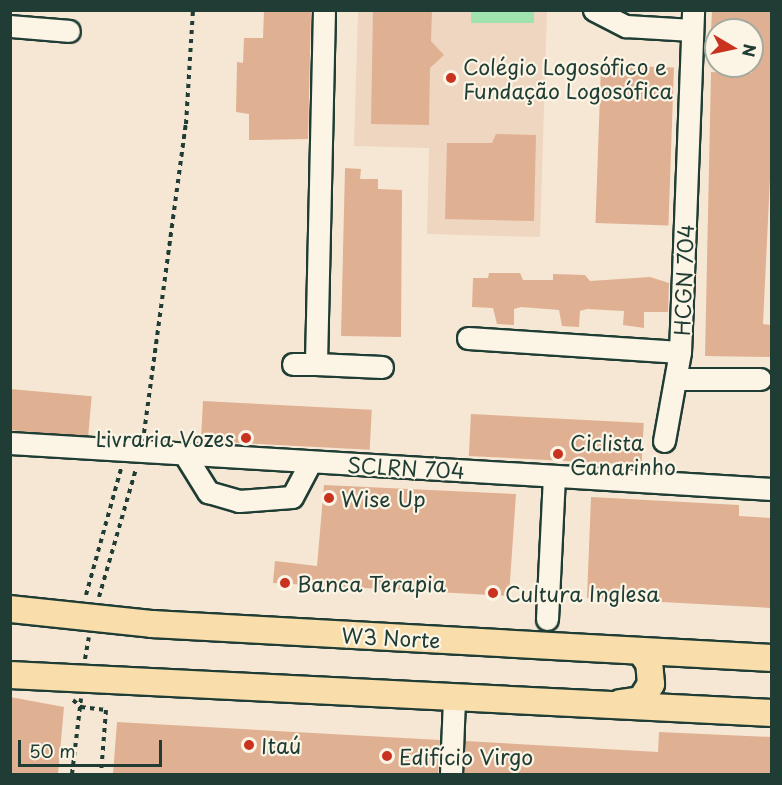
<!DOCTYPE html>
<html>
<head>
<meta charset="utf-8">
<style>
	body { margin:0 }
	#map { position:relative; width:782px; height:785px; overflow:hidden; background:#f6e7d4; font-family:"Playpen Sans",sans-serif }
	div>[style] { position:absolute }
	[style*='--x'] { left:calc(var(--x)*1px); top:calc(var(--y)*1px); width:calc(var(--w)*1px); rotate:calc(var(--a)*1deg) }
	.built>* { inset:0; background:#efd6c0 }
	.green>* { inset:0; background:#a0e3ae; transform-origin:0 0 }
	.building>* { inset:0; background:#e0b092; transform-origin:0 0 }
	.path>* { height:4px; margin-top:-2px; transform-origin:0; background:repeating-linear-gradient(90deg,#1f3d34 0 4.5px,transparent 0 9px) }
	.roads { filter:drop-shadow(2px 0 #1f3d34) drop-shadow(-2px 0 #1f3d34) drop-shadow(0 2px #1f3d34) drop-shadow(0 -2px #1f3d34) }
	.minor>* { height:21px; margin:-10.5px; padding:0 10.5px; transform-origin:10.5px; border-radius:10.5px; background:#fcf5e5 }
	.major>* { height:26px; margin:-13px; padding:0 13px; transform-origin:13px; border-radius:13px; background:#f9deab }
	.dots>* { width:16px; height:16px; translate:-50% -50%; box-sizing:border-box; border:3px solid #fcf5e5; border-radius:50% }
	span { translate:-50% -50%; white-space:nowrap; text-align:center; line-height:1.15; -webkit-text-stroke:4.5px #fcf5e5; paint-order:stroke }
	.poi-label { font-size:21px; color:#1f3d34 }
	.left { translate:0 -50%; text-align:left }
	.right { translate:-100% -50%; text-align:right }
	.street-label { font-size:21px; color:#1f3d34 }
	.frame { position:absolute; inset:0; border:12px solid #1f3d34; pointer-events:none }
	.north { position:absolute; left:704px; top:18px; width:60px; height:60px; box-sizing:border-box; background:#fcf5e5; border:2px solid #a4ab9e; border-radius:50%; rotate:99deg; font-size:16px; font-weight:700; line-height:24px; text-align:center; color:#1f3d34 }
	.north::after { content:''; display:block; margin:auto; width:21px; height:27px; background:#c8321e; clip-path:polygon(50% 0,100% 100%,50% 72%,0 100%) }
	.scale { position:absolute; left:18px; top:740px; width:144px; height:27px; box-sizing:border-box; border:3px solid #1f3d34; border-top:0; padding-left:8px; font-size:18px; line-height:21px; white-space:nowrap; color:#1f3d34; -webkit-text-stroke:4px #fcf5e5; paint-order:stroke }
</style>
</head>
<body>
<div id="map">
	<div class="built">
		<i style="clip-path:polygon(358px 11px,547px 11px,540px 237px,427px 234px,429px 148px,354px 146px)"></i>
	</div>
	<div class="green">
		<i style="left:471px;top:11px;width:63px;height:12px"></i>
	</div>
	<div class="building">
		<i style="clip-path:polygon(264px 10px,311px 10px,308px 139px,249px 140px,249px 114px,236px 112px,237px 62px,243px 63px,244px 38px,263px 38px)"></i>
		<i style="clip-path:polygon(373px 10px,432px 10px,431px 41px,444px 55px,430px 68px,429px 125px,371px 124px)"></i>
		<i style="clip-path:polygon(712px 10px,771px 10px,771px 158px,763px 324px,771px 325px,771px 357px,705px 356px,711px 72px,752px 73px,752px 30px,711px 30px)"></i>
		<i style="left:601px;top:65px;width:73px;height:158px;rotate:2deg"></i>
		<i style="clip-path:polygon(496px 134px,536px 135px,534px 221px,445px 219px,447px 143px,492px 143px)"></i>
		<i style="clip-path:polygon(345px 168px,361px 169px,360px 179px,378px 179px,378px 189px,402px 190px,401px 337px,341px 336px)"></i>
		<i style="clip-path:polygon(489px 273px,520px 273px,523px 280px,553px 280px,553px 274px,585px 275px,590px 281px,650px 277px,669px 283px,668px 312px,644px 312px,644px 328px,623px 325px,624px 311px,587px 309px,580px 311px,579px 327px,562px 326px,559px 310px,521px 307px,514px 309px,514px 325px,497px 324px,493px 308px,472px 307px,473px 278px,488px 278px)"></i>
		<i style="left:10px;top:389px;width:82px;height:41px;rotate:5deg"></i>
		<i style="left:203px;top:401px;width:169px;height:40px;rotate:3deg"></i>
		<i style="left:471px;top:414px;width:173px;height:42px;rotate:3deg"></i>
		<i style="clip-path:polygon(324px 485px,516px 494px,509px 596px,273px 583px,275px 561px,317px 566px)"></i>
		<i style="clip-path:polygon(591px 497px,739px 505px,739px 516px,771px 518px,771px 608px,587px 598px)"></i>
		<i style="clip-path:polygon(10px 697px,64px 707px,58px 774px,10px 774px)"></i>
		<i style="clip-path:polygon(117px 722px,440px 740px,438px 774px,113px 774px)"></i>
		<i style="clip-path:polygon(659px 732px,771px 737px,771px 774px,464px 774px,465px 741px,658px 752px)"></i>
	</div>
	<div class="path">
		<i style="--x:144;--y:433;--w:312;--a:-82.3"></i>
		<i style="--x:186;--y:124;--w:114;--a:-86.5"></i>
		<i style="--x:86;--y:595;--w:131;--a:-74.5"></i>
		<i style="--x:99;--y:597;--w:133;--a:-73.9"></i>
		<i style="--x:85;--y:659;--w:22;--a:-80"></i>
		<i style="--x:73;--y:700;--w:11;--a:41"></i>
		<i style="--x:81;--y:707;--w:25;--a:7"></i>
		<i style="--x:106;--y:710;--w:64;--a:94.5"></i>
		<i style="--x:72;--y:774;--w:76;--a:-83.2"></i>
	</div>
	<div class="roads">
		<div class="minor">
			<i style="--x:324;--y:10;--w:354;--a:91.3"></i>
			<i style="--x:316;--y:364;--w:66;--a:2.6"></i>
			<i style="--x:594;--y:10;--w:36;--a:27"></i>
			<i style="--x:626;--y:26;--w:66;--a:3.5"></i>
			<i style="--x:10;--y:26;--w:59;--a:4.8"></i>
			<i style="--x:468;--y:338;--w:212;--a:3.8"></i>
			<i style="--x:680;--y:352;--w:342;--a:-87.8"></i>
			<i style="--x:293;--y:364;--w:23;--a:0"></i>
			<i style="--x:679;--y:379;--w:81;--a:0"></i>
			<i style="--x:664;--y:441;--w:90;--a:-79.8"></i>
			<i style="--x:10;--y:443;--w:763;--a:3.45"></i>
			<i style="--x:185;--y:455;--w:44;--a:58.1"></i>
			<i style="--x:208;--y:492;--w:32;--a:16"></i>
			<i style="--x:239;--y:501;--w:53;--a:-4.3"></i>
			<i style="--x:292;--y:497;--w:40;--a:-62"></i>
			<i style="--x:547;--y:619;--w:143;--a:-87.2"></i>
			<i style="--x:451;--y:774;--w:76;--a:-87.7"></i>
		</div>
		<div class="major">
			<i style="--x:10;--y:609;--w:143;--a:6"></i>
			<i style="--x:152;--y:624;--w:621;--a:3.14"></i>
			<i style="--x:10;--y:675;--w:763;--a:2.85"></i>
			<i style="--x:620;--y:703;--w:21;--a:-8"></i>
			<i style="--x:641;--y:700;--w:19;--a:-58"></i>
			<i style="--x:651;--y:684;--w:21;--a:-95"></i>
			<i style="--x:649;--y:663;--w:14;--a:-126"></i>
		</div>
	</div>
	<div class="dots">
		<i style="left:451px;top:78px;background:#c8321e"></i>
		<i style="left:246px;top:438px;background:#c8321e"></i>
		<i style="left:558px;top:454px;background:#c8321e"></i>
		<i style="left:329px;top:498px;background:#c8321e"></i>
		<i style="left:285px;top:583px;background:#c8321e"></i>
		<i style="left:493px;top:593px;background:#c8321e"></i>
		<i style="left:249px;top:745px;background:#c8321e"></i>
		<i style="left:387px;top:756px;background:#c8321e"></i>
	</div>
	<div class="poi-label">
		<span class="left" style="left:463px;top:78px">Colégio Logosófico e<br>Fundação Logosófica</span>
		<span class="right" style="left:234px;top:438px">Livraria Vozes</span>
		<span class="left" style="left:570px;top:454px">Ciclista<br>Canarinho</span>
		<span class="left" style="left:341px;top:498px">Wise Up</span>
		<span class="left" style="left:297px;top:583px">Banca Terapia</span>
		<span class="left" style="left:505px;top:593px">Cultura Inglesa</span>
		<span class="left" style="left:261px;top:745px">Itaú</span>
		<span class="left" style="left:399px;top:756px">Edifício Virgo</span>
	</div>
	<div class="street-label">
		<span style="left:683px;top:280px;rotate:-88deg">HCGN 704</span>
		<span style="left:406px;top:467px;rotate:3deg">SCLRN 704</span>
		<span style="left:391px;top:637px;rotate:3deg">W3 Norte</span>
	</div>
	<div class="frame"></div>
	<div class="north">N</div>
	<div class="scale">50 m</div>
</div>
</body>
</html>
